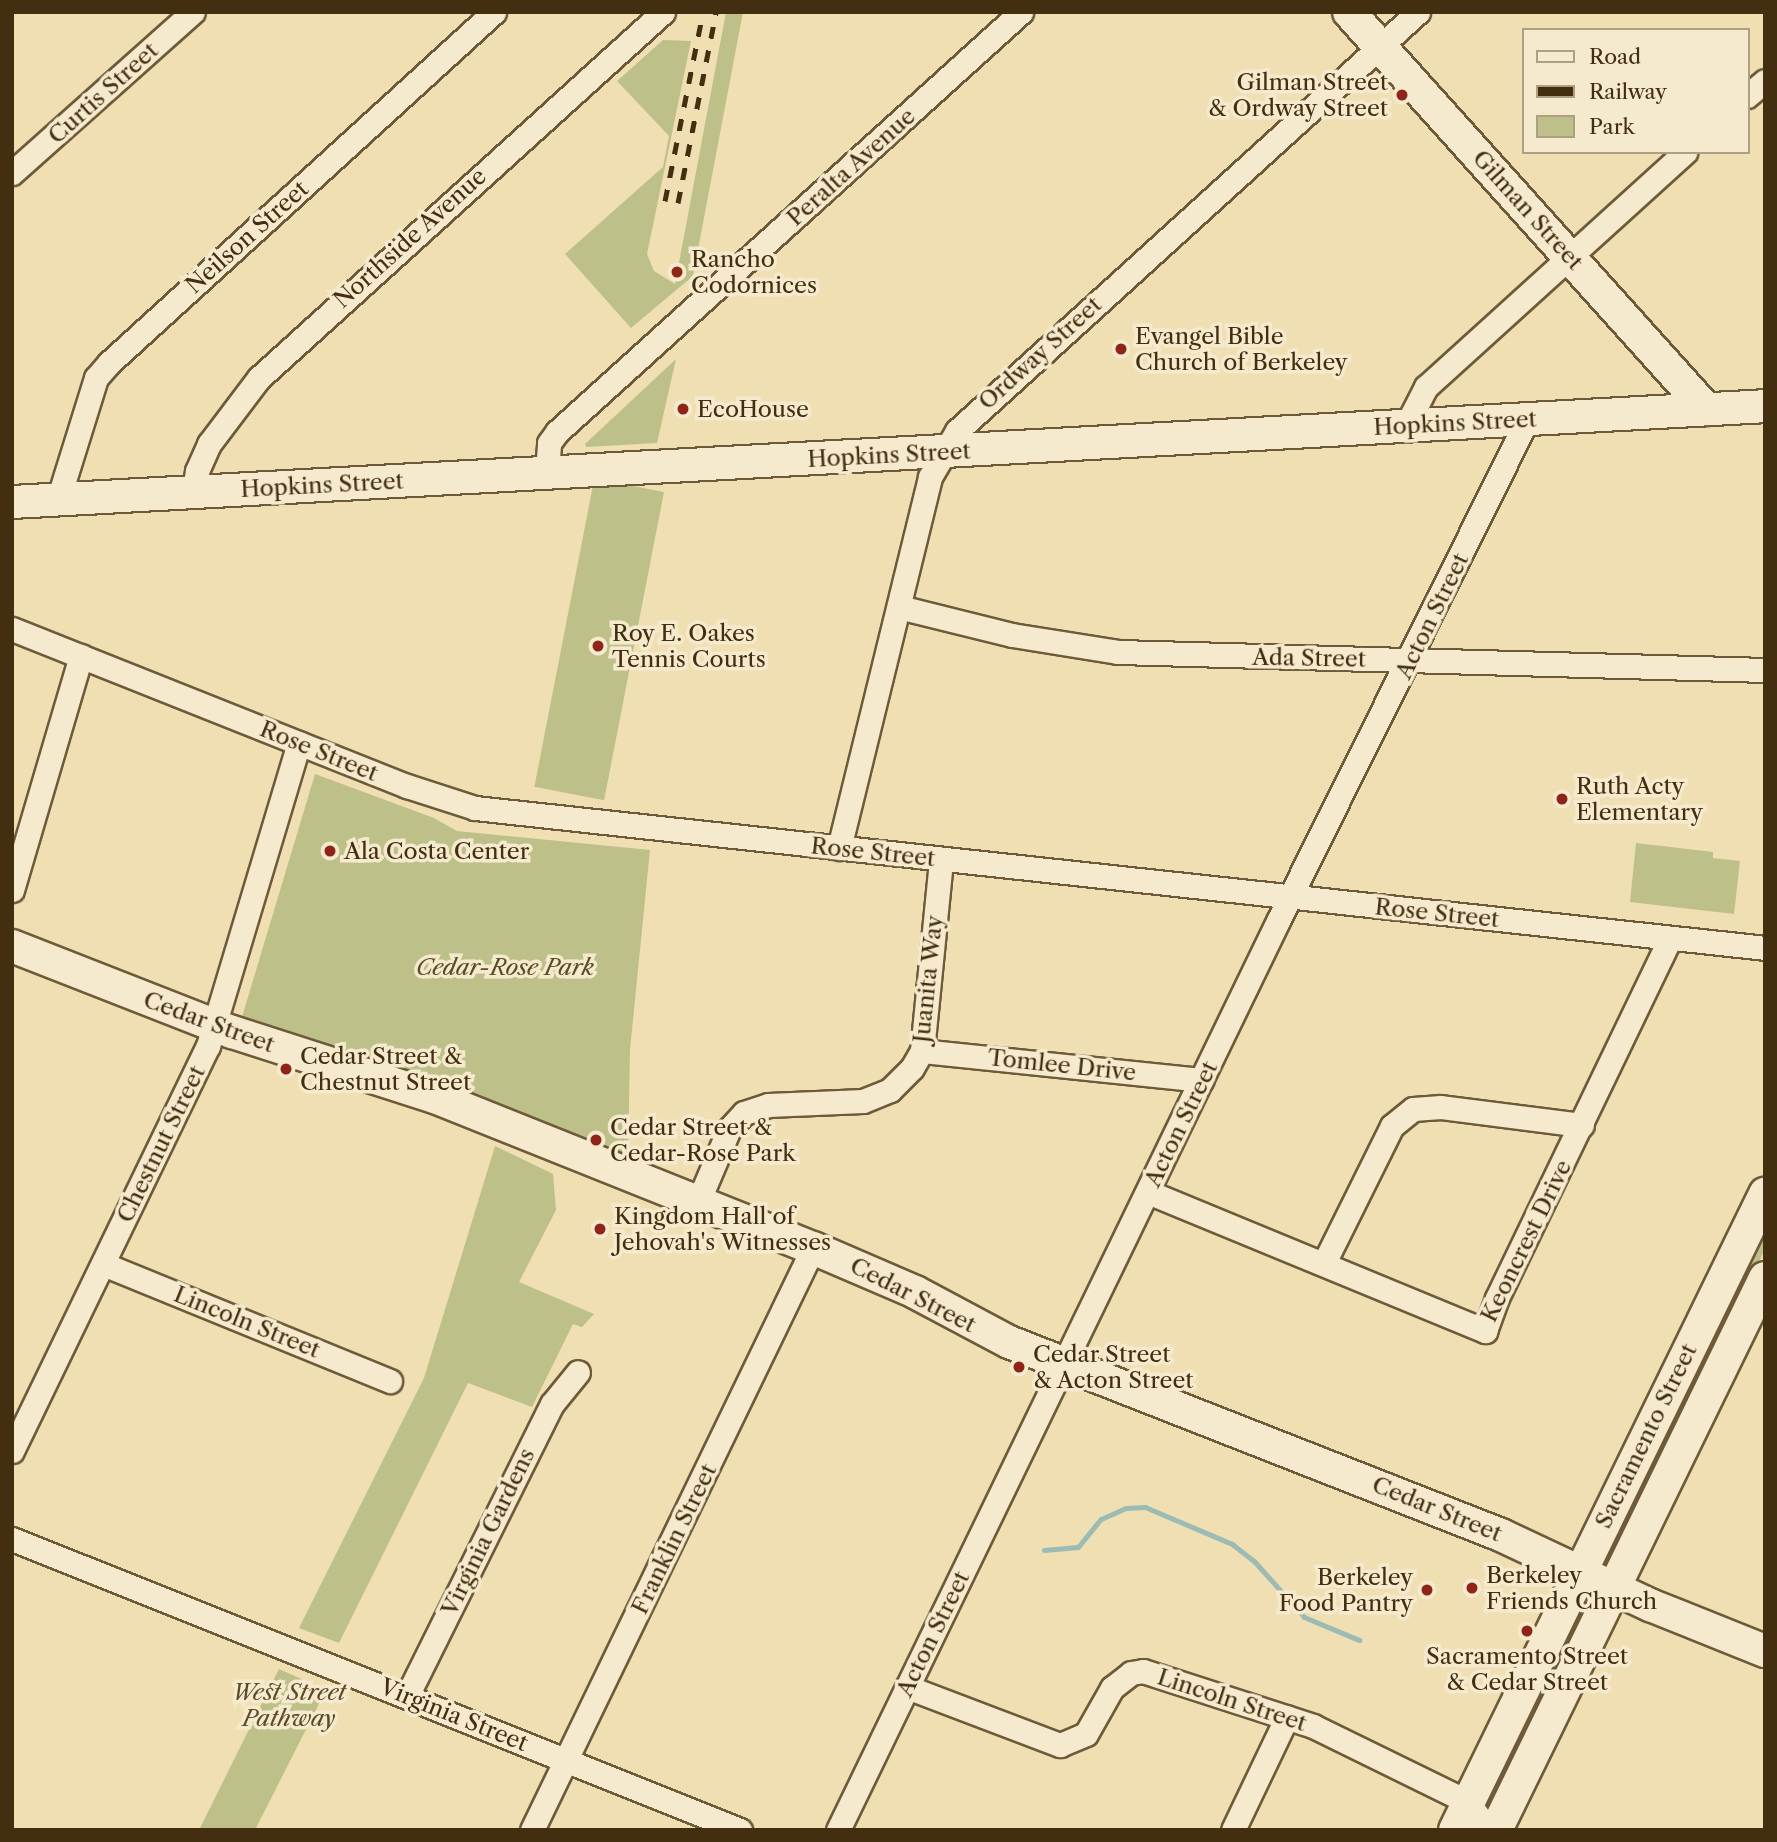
<!DOCTYPE html>
<html>
<head>
<meta charset="utf-8">
<style>
	body { margin:0 }
	#map { position:relative; width:1777px; height:1842px; overflow:hidden; background:#efdfb2; font-family:"Libre Caslon Text",serif }
	div>[style] { position:absolute }
	[style*='--x'] { left:calc(var(--x)*1px); top:calc(var(--y)*1px); width:calc(var(--w)*1px); rotate:calc(var(--a)*1deg) }
	.green>* { inset:0; background:#bdc189; transform-origin:0 0 }
	.stream>* { height:5px; margin:-2.5px; padding:0 2.5px; transform-origin:2.5px; border-radius:2.5px; background:#9cbbb4 }
	.roads { filter:drop-shadow(2px 0 #6e5a38) drop-shadow(-2px 0 #6e5a38) drop-shadow(0 2px #6e5a38) drop-shadow(0 -2px #6e5a38) }
	.street>* { height:23px; margin:-11.5px; padding:0 11.5px; transform-origin:11.5px; border-radius:11.5px; background:#f5eacd }
	.secondary>* { height:32px; margin:-16px; padding:0 16px; transform-origin:16px; border-radius:16px; background:#f5eacd }
	.rail>* { height:5px; margin-top:-2.5px; transform-origin:0; background:repeating-linear-gradient(90deg,#432e0f 0 12px,transparent 0 24px) }
	.dots>* { width:19px; height:19px; translate:-50% -50%; box-sizing:border-box; border:4px solid #f5eacd; border-radius:50% }
	span { translate:-50% -50%; white-space:nowrap; text-align:center; line-height:1.15; -webkit-text-stroke:7px #f5eacd; paint-order:stroke }
	.poi-label { font-size:23px; color:#432e0f }
	.right { translate:-100% -50%; text-align:right }
	.left { translate:0 -50%; text-align:left }
	.street-label { font-size:23px; color:#432e0f }
	.park-label { font-size:23px; color:#5b4b27; font-style:italic }
	.frame { position:absolute; inset:0; border:14px solid #432e0f; pointer-events:none }
	.legend { position:absolute; left:1522px; top:28px; width:228px; height:126px; box-sizing:border-box; background:#f5eacd; border:2px solid #ae9f81; margin:0; padding:9px 12px; list-style:none; font-size:21px; color:#432e0f }
	.legend li { display:flex; align-items:center; gap:14px; height:35px }
	.legend b { width:35px; border:2px solid #ae9f81 }
</style>
</head>
<body>
<div id="map">
	<div class="green">
		<i style="clip-path:polygon(726px 12px,743px 12px,693px 276px,631px 328px,565px 254px,663px 167px,669px 136px,617px 81px,663px 40px,691px 41px,647px 254px,654px 271px,675px 284px)"></i>
		<i style="clip-path:polygon(676px 359px,657px 443px,586px 447px,585px 444px)"></i>
		<i style="left:664px;top:492px;width:314px;height:71px;rotate:101deg"></i>
		<i style="clip-path:polygon(315px 774px,434px 818px,457px 831px,650px 850px,630px 1050px,628px 1158px,408px 1071px,242px 1017px)"></i>
		<i style="clip-path:polygon(1636px 843px,1713px 852px,1713px 858px,1740px 861px,1734px 914px,1630px 902px)"></i>
		<i style="clip-path:polygon(495px 1146px,553px 1174px,556px 1210px,519px 1282px,594px 1314px,582px 1327px,573px 1324px,532px 1407px,468px 1383px,339px 1643px,299px 1628px,424px 1378px)"></i>
		<i style="clip-path:polygon(1765px 1213px,1765px 1249px,1617px 1553px,1612px 1550px)"></i>
		<i style="clip-path:polygon(279px 1669px,326px 1690px,255px 1830px,199px 1830px)"></i>
	</div>
	<div class="stream">
		<i style="--x:1044;--y:1550;--w:34;--a:-5"></i>
		<i style="--x:1078;--y:1547;--w:36;--a:-51"></i>
		<i style="--x:1101;--y:1519;--w:27;--a:-24"></i>
		<i style="--x:1126;--y:1508;--w:19;--a:-3"></i>
		<i style="--x:1145;--y:1507;--w:95;--a:23"></i>
		<i style="--x:1232;--y:1544;--w:28;--a:38"></i>
		<i style="--x:1254;--y:1561;--w:75;--a:48.2"></i>
		<i style="--x:1304;--y:1617;--w:60;--a:22.7"></i>
	</div>
	<div class="roads">
		<div class="street">
			<i style="--x:1747;--y:96;--w:23;--a:-40"></i>
			<i style="--x:12;--y:173;--w:242;--a:-41.7"></i>
			<i style="--x:1406;--y:426;--w:44;--a:-62.9"></i>
			<i style="--x:1426;--y:387;--w:350;--a:-42.2"></i>
			<i style="--x:547;--y:473;--w:30;--a:-86"></i>
			<i style="--x:549;--y:443;--w:14;--a:-54"></i>
			<i style="--x:557;--y:432;--w:626;--a:-42.15"></i>
			<i style="--x:194;--y:492;--w:21;--a:-82"></i>
			<i style="--x:197;--y:471;--w:30;--a:-66"></i>
			<i style="--x:209;--y:444;--w:83;--a:-52.9"></i>
			<i style="--x:259;--y:378;--w:545;--a:-42.17"></i>
			<i style="--x:58;--y:500;--w:128;--a:-72.7"></i>
			<i style="--x:96;--y:378;--w:20;--a:-49"></i>
			<i style="--x:109;--y:363;--w:521;--a:-42.36"></i>
			<i style="--x:899;--y:607;--w:116;--a:13.9"></i>
			<i style="--x:1012;--y:635;--w:107;--a:9.1"></i>
			<i style="--x:1118;--y:652;--w:647;--a:1.59"></i>
			<i style="--x:12;--y:629;--w:425;--a:21.7"></i>
			<i style="--x:407;--y:786;--w:71;--a:17.9"></i>
			<i style="--x:475;--y:808;--w:1298;--a:6.19"></i>
			<i style="--x:839;--y:848;--w:382;--a:-76.2"></i>
			<i style="--x:930;--y:477;--w:53;--a:-59.6"></i>
			<i style="--x:957;--y:431;--w:623;--a:-42.27"></i>
			<i style="--x:12;--y:890;--w:244;--a:-73.6"></i>
			<i style="--x:922;--y:1051;--w:281;--a:5.9"></i>
			<i style="--x:1148;--y:1192;--w:365;--a:22.4"></i>
			<i style="--x:1485;--y:1331;--w:35;--a:-70"></i>
			<i style="--x:1497;--y:1298;--w:399;--a:-64.3"></i>
			<i style="--x:698;--y:1202;--w:79;--a:-67"></i>
			<i style="--x:729;--y:1129;--w:22;--a:-47"></i>
			<i style="--x:744;--y:1113;--w:25;--a:-18"></i>
			<i style="--x:768;--y:1105;--w:95;--a:-2.4"></i>
			<i style="--x:863;--y:1101;--w:29;--a:-22"></i>
			<i style="--x:890;--y:1090;--w:31;--a:-45"></i>
			<i style="--x:912;--y:1068;--w:20;--a:-60"></i>
			<i style="--x:922;--y:1051;--w:193;--a:-84.3"></i>
			<i style="--x:1324;--y:1263;--w:153;--a:-63.6"></i>
			<i style="--x:1392;--y:1126;--w:27;--a:-39"></i>
			<i style="--x:1413;--y:1109;--w:28;--a:-4"></i>
			<i style="--x:1441;--y:1107;--w:142;--a:7.3"></i>
			<i style="--x:103;--y:1264;--w:310;--a:22.2"></i>
			<i style="--x:12;--y:1451;--w:450;--a:-64.2"></i>
			<i style="--x:208;--y:1046;--w:316;--a:-73.3"></i>
			<i style="--x:12;--y:1539;--w:784;--a:21.79"></i>
			<i style="--x:907;--y:1687;--w:164;--a:20.8"></i>
			<i style="--x:1060;--y:1745;--w:28;--a:-23"></i>
			<i style="--x:1086;--y:1734;--w:53;--a:-60.5"></i>
			<i style="--x:1112;--y:1688;--w:24;--a:-38"></i>
			<i style="--x:1131;--y:1673;--w:12;--a:-9"></i>
			<i style="--x:1143;--y:1671;--w:179;--a:17.9"></i>
			<i style="--x:1313;--y:1726;--w:173;--a:26.1"></i>
			<i style="--x:1468;--y:1802;--w:34;--a:54"></i>
			<i style="--x:407;--y:1696;--w:326;--a:-63.6"></i>
			<i style="--x:552;--y:1404;--w:41;--a:-50.9"></i>
			<i style="--x:532;--y:1830;--w:646;--a:-64.23"></i>
			<i style="--x:838;--y:1830;--w:1012;--a:-64.17"></i>
			<i style="--x:1279;--y:919;--w:557;--a:-63.57"></i>
			<i style="--x:1233;--y:1830;--w:125;--a:-64.5"></i>
		</div>
		<div class="secondary">
			<i style="--x:1349;--y:12;--w:534;--a:48.04"></i>
			<i style="--x:12;--y:502;--w:1756;--a:-3.13"></i>
			<i style="--x:12;--y:946;--w:236;--a:21.4"></i>
			<i style="--x:232;--y:1032;--w:213;--a:17.8"></i>
			<i style="--x:435;--y:1097;--w:407;--a:21.8"></i>
			<i style="--x:813;--y:1248;--w:111;--a:23.3"></i>
			<i style="--x:915;--y:1292;--w:106;--a:28"></i>
			<i style="--x:1009;--y:1342;--w:529;--a:21.42"></i>
			<i style="--x:1501;--y:1535;--w:165;--a:25.2"></i>
			<i style="--x:1650;--y:1605;--w:124;--a:21.8"></i>
			<i style="--x:1455;--y:1830;--w:708;--a:-64.01"></i>
			<i style="--x:1496;--y:1830;--w:614;--a:-64.02"></i>
		</div>
	</div>
	<div class="rail">
		<i style="--x:665;--y:201;--w:193;--a:-78.6"></i>
		<i style="--x:678;--y:203;--w:195;--a:-78.7"></i>
	</div>
	<div class="dots">
		<i style="left:1402px;top:95px;background:#8f2418"></i>
		<i style="left:677px;top:272px;background:#8f2418"></i>
		<i style="left:1121px;top:349px;background:#8f2418"></i>
		<i style="left:683px;top:409px;background:#8f2418"></i>
		<i style="left:598px;top:646px;background:#8f2418"></i>
		<i style="left:1562px;top:799px;background:#8f2418"></i>
		<i style="left:330px;top:851px;background:#8f2418"></i>
		<i style="left:286px;top:1069px;background:#8f2418"></i>
		<i style="left:596px;top:1140px;background:#8f2418"></i>
		<i style="left:600px;top:1229px;background:#8f2418"></i>
		<i style="left:1019px;top:1367px;background:#8f2418"></i>
		<i style="left:1472px;top:1588px;background:#8f2418"></i>
		<i style="left:1427px;top:1590px;background:#8f2418"></i>
		<i style="left:1527px;top:1631px;background:#8f2418"></i>
	</div>
	<div class="poi-label">
		<span class="right" style="left:1388px;top:95px">Gilman Street<br>&amp; Ordway Street</span>
		<span class="left" style="left:691px;top:272px">Rancho<br>Codornices</span>
		<span class="left" style="left:1135px;top:349px">Evangel Bible<br>Church of Berkeley</span>
		<span class="left" style="left:697px;top:409px">EcoHouse</span>
		<span class="left" style="left:612px;top:646px">Roy E. Oakes<br>Tennis Courts</span>
		<span class="left" style="left:1576px;top:799px">Ruth Acty<br>Elementary</span>
		<span class="left" style="left:344px;top:851px">Ala Costa Center</span>
		<span class="left" style="left:300px;top:1069px">Cedar Street &amp;<br>Chestnut Street</span>
		<span class="left" style="left:610px;top:1140px">Cedar Street &amp;<br>Cedar-Rose Park</span>
		<span class="left" style="left:614px;top:1229px">Kingdom Hall of<br>Jehovah's Witnesses</span>
		<span class="left" style="left:1033px;top:1367px">Cedar Street<br>&amp; Acton Street</span>
		<span class="left" style="left:1486px;top:1588px">Berkeley<br>Friends Church</span>
		<span class="right" style="left:1413px;top:1590px">Berkeley<br>Food Pantry</span>
		<span style="left:1527px;top:1669px">Sacramento Street<br>&amp; Cedar Street</span>
	</div>
	<div class="street-label">
		<span style="left:103px;top:93px;rotate:-42deg">Curtis Street</span>
		<span style="left:851px;top:167px;rotate:-42deg">Peralta Avenue</span>
		<span style="left:1528px;top:210px;rotate:48deg">Gilman Street</span>
		<span style="left:247px;top:237px;rotate:-42deg">Neilson Street</span>
		<span style="left:410px;top:238px;rotate:-42deg">Northside Avenue</span>
		<span style="left:1040px;top:353px;rotate:-42deg">Ordway Street</span>
		<span style="left:1455px;top:423px;rotate:-3deg">Hopkins Street</span>
		<span style="left:889px;top:455px;rotate:-3deg">Hopkins Street</span>
		<span style="left:322px;top:485px;rotate:-3deg">Hopkins Street</span>
		<span style="left:1432px;top:616px;rotate:-64deg">Acton Street</span>
		<span style="left:1309px;top:658px;rotate:1deg">Ada Street</span>
		<span style="left:319px;top:751px;rotate:22deg">Rose Street</span>
		<span style="left:873px;top:852px;rotate:6deg">Rose Street</span>
		<span style="left:1437px;top:913px;rotate:6deg">Rose Street</span>
		<span style="left:928px;top:979px;rotate:-84deg">Juanita Way</span>
		<span style="left:209px;top:1022px;rotate:20deg">Cedar Street</span>
		<span style="left:1062px;top:1065px;rotate:6deg">Tomlee Drive</span>
		<span style="left:1181px;top:1124px;rotate:-64deg">Acton Street</span>
		<span style="left:161px;top:1144px;rotate:-64deg">Chestnut Street</span>
		<span style="left:1526px;top:1241px;rotate:-64deg">Keoncrest Drive</span>
		<span style="left:913px;top:1295px;rotate:27deg">Cedar Street</span>
		<span style="left:247px;top:1322px;rotate:22deg">Lincoln Street</span>
		<span style="left:1646px;top:1436px;rotate:-64deg">Sacramento Street</span>
		<span style="left:1437px;top:1509px;rotate:22deg">Cedar Street</span>
		<span style="left:488px;top:1532px;rotate:-64deg">Virginia Gardens</span>
		<span style="left:674px;top:1539px;rotate:-64deg">Franklin Street</span>
		<span style="left:933px;top:1634px;rotate:-64deg">Acton Street</span>
		<span style="left:1232px;top:1700px;rotate:18deg">Lincoln Street</span>
		<span style="left:454px;top:1715px;rotate:22deg">Virginia Street</span>
	</div>
	<div class="park-label">
		<span style="left:505px;top:967px">Cedar-Rose Park</span>
		<span style="left:289px;top:1705px">West Street<br>Pathway</span>
	</div>
	<div class="frame"></div>
	<ul class="legend">
	<li><b style="height:9px;background:#f5eacd"></b>Road</li>
	<li><b style="height:9px;background:#432e0f"></b>Railway</li>
	<li><b style="height:19px;background:#bdc189"></b>Park</li>
	</ul>
</div>
</body>
</html>
